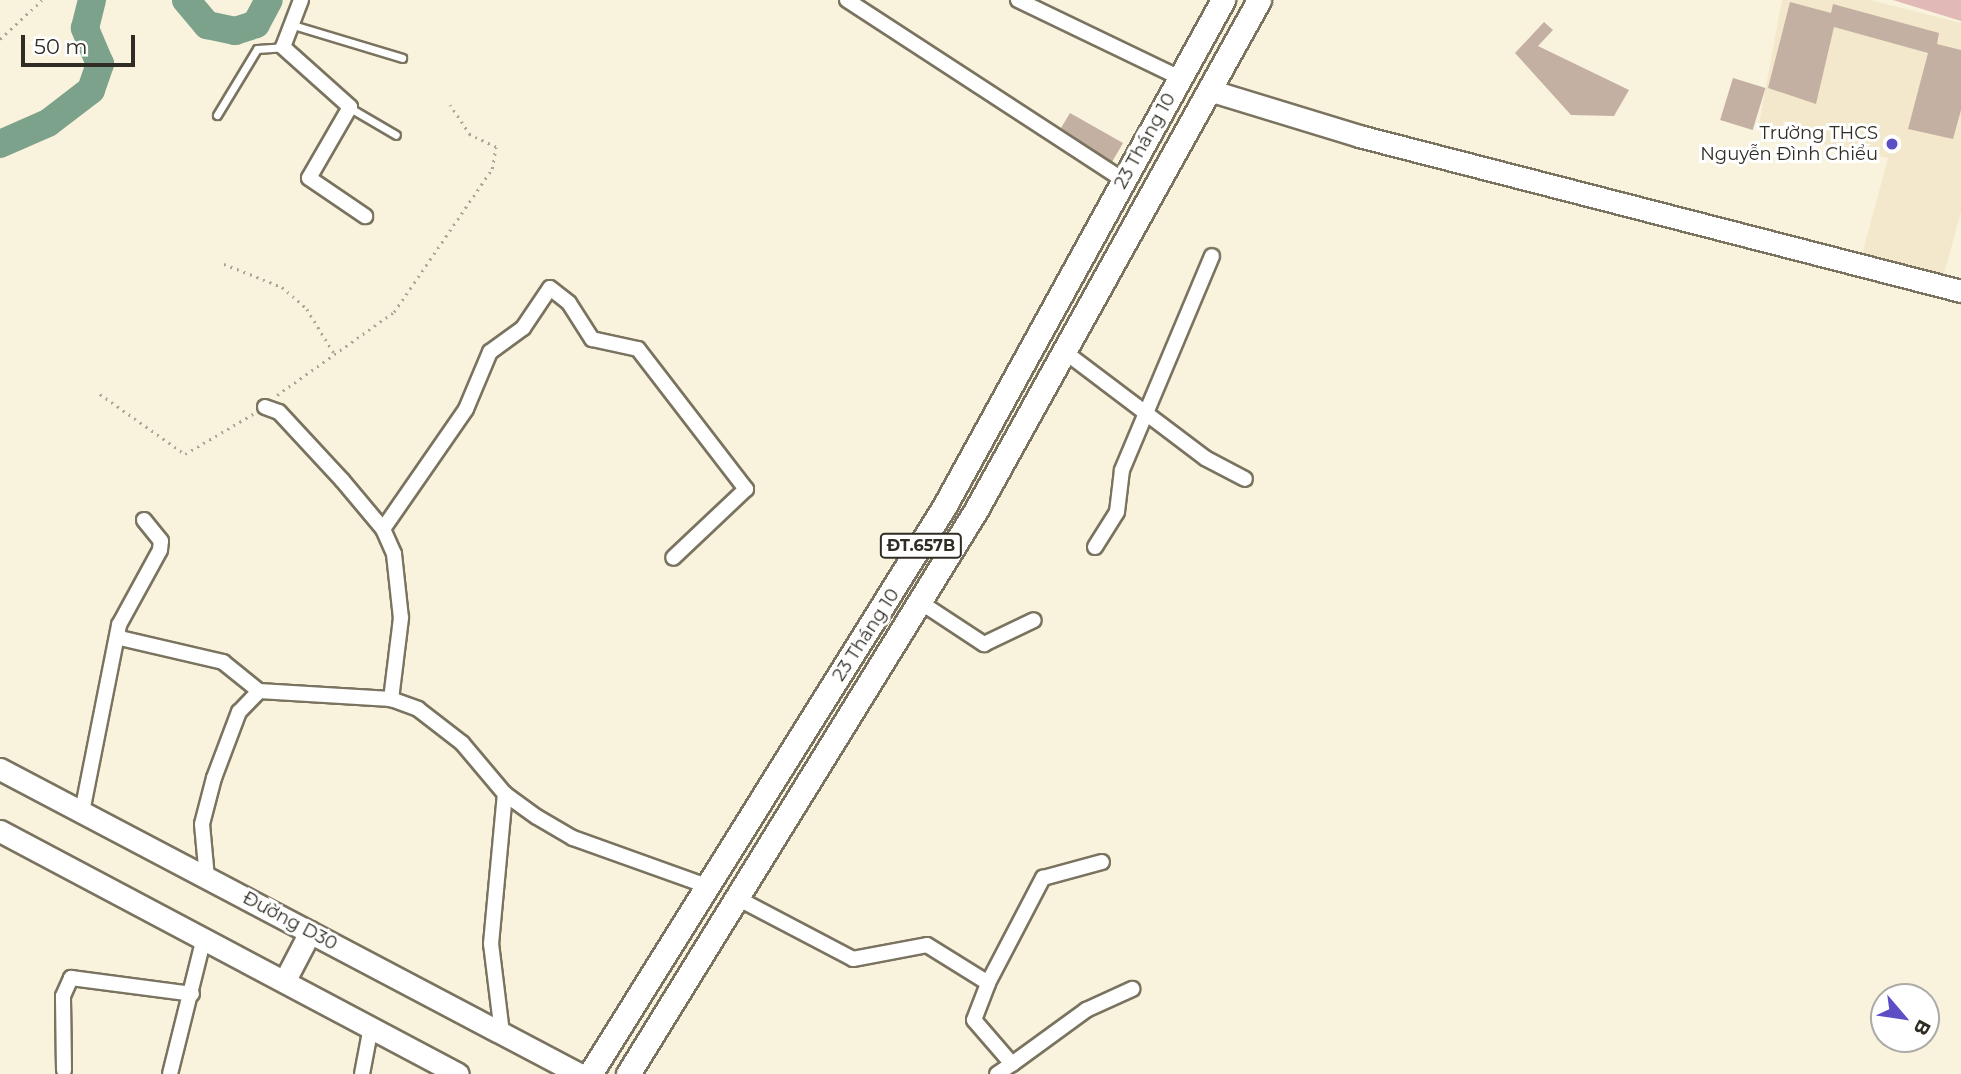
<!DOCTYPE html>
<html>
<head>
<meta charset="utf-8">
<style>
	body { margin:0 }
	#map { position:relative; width:1961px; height:1074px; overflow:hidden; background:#f9f2dc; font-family:Montserrat,sans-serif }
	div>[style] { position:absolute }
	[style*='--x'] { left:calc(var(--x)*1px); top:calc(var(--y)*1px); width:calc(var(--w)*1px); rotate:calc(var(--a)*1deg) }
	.built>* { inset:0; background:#f3e8cb }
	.green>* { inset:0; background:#e1b9b6 }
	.river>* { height:28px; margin:-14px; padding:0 14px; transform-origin:14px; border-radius:14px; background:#7ca28b }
	.building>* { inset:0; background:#c4b0a2; transform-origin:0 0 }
	.path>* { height:2.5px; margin-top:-1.25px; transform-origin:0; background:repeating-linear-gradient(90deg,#aba695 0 2px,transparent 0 7px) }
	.roads { filter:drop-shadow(2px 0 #7a735f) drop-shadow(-2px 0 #7a735f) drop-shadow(0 2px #7a735f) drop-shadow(0 -2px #7a735f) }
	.lane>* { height:7px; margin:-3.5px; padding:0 3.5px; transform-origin:3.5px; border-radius:3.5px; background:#fff }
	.street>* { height:14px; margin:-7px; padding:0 7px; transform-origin:7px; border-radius:7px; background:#fff }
	.secondary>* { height:21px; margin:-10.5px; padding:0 10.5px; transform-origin:10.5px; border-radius:10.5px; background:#fff }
	.primary>* { height:23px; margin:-11.5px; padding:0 11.5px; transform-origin:11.5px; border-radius:11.5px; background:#fff }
	.dots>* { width:19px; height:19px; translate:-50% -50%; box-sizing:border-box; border:4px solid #fff; border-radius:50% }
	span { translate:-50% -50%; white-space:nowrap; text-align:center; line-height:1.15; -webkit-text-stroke:6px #fff; paint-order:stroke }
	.shield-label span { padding:2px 5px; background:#fff; border:2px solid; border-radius:5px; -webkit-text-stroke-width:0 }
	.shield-label { font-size:16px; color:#2f2c23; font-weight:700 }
	.poi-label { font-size:18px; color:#2f2c23 }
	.right { translate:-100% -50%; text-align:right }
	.street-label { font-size:18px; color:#2f2c23 }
	.north { position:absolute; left:1870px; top:983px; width:70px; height:70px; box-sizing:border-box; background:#fff; border:2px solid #acaba7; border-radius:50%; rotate:119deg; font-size:19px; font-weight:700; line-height:28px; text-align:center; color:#2f2c23 }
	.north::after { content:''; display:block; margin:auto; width:24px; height:32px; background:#5e4ec6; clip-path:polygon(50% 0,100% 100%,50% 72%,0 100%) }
	.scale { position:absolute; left:21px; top:35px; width:114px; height:32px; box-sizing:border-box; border:4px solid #2f2c23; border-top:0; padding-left:9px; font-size:21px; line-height:24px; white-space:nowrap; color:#2f2c23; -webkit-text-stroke:5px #fff; paint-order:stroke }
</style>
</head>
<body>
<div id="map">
	<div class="built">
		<i style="clip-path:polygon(1782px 0,1870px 0,1961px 23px,1961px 212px,1944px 274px,1862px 255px,1888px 158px,1758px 130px)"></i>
	</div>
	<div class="green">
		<i style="clip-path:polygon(1893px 0,1961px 0,1961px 21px)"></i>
	</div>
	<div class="river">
		<i style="--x:186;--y:0;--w:33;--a:50"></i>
		<i style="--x:207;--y:25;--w:29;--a:12"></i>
		<i style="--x:235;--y:31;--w:22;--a:-18"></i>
		<i style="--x:256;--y:24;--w:27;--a:-62"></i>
		<i style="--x:0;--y:144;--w:52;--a:-23.6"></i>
		<i style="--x:48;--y:123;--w:54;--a:-37.5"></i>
		<i style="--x:91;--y:90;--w:28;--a:-71"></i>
		<i style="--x:100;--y:64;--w:39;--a:-113"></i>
		<i style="--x:85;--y:28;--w:29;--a:-76"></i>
	</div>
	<div class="building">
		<i style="clip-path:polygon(1790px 2px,1831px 13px,1833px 4px,1939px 33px,1937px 44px,1961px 50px,1961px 110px,1953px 139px,1908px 129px,1928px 53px,1834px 27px,1816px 104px,1768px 88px)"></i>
		<i style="clip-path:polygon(1544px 22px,1553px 30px,1538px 46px,1629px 90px,1614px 116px,1571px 115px,1515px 53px)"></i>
		<i style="left:1733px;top:78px;width:34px;height:44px;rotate:17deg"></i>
		<i style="clip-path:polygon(1070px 113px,1123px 143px,1112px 162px,1061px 128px)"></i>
	</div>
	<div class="path">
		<i style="--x:0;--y:39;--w:57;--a:-42.9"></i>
		<i style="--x:224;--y:264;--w:62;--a:21.6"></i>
		<i style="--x:282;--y:287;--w:33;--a:41"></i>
		<i style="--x:307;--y:309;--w:52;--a:58.5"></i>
		<i style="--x:100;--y:394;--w:104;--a:35.2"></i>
		<i style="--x:185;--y:454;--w:79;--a:-30.5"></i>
		<i style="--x:277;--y:395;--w:143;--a:-35.4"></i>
		<i style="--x:394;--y:312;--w:173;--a:-55.6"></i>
		<i style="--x:492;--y:169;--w:22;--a:-80"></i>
		<i style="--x:496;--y:147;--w:29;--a:-155"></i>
		<i style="--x:470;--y:135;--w:36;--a:-124"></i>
	</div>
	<div class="roads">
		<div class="lane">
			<i style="--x:293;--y:25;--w:114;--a:16.8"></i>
			<i style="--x:350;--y:108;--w:53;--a:30.4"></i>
			<i style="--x:217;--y:115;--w:77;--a:-58.8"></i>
			<i style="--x:257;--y:49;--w:26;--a:-4"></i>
		</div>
		<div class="street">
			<i style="--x:301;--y:0;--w:50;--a:111"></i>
			<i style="--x:283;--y:47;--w:90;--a:41.8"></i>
			<i style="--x:350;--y:107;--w:82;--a:120"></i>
			<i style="--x:309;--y:178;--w:68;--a:34.2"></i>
			<i style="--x:847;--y:0;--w:330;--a:33.1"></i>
			<i style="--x:1018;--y:0;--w:180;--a:25.7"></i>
			<i style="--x:1065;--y:352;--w:176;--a:37.1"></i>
			<i style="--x:1205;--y:458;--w:45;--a:27.7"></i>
			<i style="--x:265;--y:407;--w:15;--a:20"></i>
			<i style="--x:279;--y:412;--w:93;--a:47.2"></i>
			<i style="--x:342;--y:480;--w:64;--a:50.1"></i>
			<i style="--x:383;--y:529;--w:27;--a:66"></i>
			<i style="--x:394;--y:554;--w:64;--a:83.8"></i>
			<i style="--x:401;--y:618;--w:82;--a:97"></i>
			<i style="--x:383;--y:529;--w:146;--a:-55.3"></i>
			<i style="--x:466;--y:409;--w:62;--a:-67.2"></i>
			<i style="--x:490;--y:352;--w:41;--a:-36"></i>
			<i style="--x:523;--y:328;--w:48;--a:-56"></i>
			<i style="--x:550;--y:288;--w:24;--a:38"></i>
			<i style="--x:569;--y:303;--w:43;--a:57.4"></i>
			<i style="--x:592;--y:339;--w:47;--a:12.3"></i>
			<i style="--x:638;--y:349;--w:177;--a:52.4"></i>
			<i style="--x:746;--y:489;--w:100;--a:136.6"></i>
			<i style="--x:1095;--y:547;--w:41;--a:-57.8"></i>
			<i style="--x:1117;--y:512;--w:42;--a:-83.2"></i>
			<i style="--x:1122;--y:470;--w:232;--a:-67.2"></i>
			<i style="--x:920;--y:602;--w:77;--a:33.3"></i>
			<i style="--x:984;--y:644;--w:55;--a:-25.6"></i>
			<i style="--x:120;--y:638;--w:106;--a:13.1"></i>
			<i style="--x:223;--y:662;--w:46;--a:38.9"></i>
			<i style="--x:82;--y:812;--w:191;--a:-78.8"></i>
			<i style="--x:119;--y:625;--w:85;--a:-61.3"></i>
			<i style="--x:160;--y:550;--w:9;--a:-84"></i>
			<i style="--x:161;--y:541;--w:27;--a:-129"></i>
			<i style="--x:207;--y:878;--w:54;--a:-95.3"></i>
			<i style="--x:202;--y:824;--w:48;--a:-75.4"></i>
			<i style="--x:214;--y:778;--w:71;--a:-69.3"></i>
			<i style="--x:239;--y:712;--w:29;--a:-46"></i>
			<i style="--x:259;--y:691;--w:132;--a:3.5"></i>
			<i style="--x:391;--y:699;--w:29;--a:20"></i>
			<i style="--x:418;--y:709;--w:56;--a:37.7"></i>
			<i style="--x:462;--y:743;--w:67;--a:49.9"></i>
			<i style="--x:505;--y:794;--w:39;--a:36"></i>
			<i style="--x:537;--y:817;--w:42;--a:30.3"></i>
			<i style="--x:573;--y:838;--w:142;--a:19.7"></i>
			<i style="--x:737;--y:898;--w:131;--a:27.7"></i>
			<i style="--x:853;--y:959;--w:75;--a:-10.7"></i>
			<i style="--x:927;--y:945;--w:72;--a:31.9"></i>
			<i style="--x:502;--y:1033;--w:90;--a:-97"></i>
			<i style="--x:491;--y:944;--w:151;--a:-84.7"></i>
			<i style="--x:1012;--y:1064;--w:92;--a:-36.1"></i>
			<i style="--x:1086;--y:1010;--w:51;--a:-24.5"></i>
			<i style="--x:64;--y:1070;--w:74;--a:-90.8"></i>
			<i style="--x:63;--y:996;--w:20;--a:-66"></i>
			<i style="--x:71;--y:978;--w:122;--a:7.5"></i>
			<i style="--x:170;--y:1074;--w:140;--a:-76"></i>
			<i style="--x:362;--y:1074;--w:48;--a:-79.2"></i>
			<i style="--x:997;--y:1074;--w:18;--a:-34"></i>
			<i style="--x:1012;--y:1064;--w:58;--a:-130.8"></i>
			<i style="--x:974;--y:1020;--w:40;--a:-69"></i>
			<i style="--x:988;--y:983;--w:119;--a:-62.4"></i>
			<i style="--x:1043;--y:878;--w:61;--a:-15.2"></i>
		</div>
		<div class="secondary">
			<i style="--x:1209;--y:90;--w:157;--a:17"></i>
			<i style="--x:1359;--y:136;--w:622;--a:14.44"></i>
			<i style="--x:0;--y:769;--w:654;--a:27.78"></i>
			<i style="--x:0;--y:831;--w:518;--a:27.95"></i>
			<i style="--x:285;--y:980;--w:54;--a:-62.5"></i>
		</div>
		<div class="primary">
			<i style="--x:590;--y:1074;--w:668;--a:-58.02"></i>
			<i style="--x:944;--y:507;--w:579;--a:-61.18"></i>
			<i style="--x:628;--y:1074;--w:663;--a:-58.32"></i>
			<i style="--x:976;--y:510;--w:583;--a:-60.97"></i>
		</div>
	</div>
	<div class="dots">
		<i style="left:1892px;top:144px;background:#5e4ec6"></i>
	</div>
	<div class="shield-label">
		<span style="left:921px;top:546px">ĐT.657B</span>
	</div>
	<div class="poi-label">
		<span class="right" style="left:1878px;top:144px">Trường THCS<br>Nguyễn Đình Chiểu</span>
	</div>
	<div class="street-label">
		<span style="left:1145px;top:141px;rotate:-61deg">23 Tháng 10</span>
		<span style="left:866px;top:635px;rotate:-57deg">23 Tháng 10</span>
		<span style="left:290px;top:921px;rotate:28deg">Đường D30</span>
	</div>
	<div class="north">B</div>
	<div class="scale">50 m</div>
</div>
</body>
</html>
